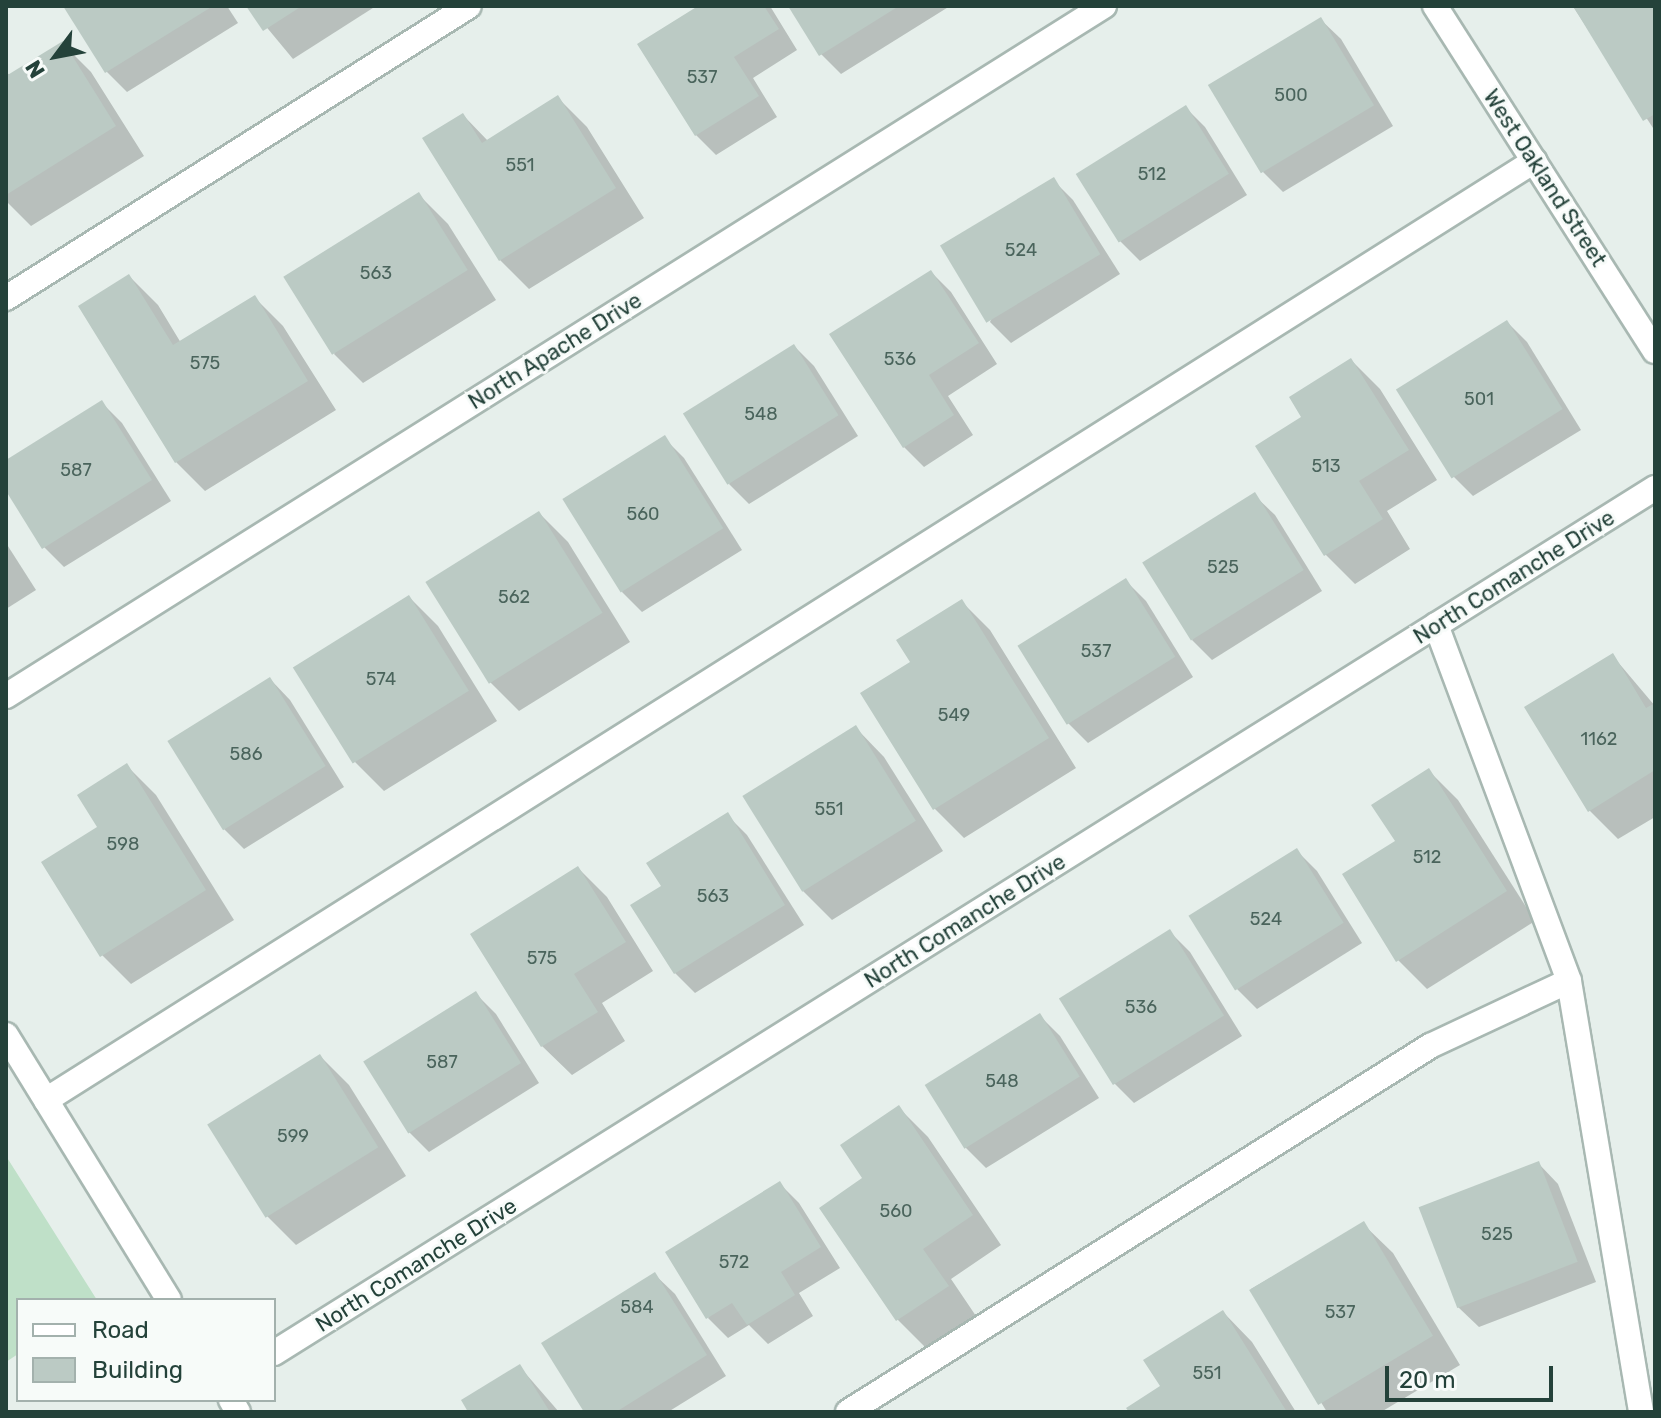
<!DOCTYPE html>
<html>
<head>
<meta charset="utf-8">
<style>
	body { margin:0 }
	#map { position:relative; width:1661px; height:1418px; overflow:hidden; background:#e6efeb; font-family:Rubik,sans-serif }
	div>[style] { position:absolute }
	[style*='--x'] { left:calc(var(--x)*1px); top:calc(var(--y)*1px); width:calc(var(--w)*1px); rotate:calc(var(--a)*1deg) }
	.green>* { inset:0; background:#bfe0c8 }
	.shadow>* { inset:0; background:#0003 }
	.building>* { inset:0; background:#bbcac4; transform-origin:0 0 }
	.roads { filter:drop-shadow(2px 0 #a8b8b2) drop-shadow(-2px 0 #a8b8b2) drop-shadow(0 2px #a8b8b2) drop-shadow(0 -2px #a8b8b2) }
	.lane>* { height:24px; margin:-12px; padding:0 12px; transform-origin:12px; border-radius:12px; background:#fff }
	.street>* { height:24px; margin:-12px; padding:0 12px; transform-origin:12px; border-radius:12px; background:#fff }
	.secondary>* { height:24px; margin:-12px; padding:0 12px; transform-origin:12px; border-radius:12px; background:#fff }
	span { translate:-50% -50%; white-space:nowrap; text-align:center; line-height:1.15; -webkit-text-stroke:6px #f7fbf9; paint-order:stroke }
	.number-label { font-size:18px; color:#4a645c }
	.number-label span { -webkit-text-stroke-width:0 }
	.street-label { font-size:22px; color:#24423a }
	.frame { position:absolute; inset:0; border:8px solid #24423a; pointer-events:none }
	.legend { position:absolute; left:16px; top:1298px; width:260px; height:104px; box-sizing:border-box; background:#f7fbf9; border:2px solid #a3b1ad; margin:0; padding:10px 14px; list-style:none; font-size:24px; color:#24423a }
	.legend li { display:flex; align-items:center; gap:16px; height:40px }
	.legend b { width:40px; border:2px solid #a3b1ad }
	.north { position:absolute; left:16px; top:16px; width:80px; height:80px; -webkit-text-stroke:6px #f7fbf9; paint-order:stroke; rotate:238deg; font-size:22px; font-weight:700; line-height:32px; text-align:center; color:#24423a }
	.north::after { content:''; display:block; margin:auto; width:28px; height:36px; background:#24423a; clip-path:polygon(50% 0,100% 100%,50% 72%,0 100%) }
	.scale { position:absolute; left:1385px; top:1366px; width:168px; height:36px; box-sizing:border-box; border:4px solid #24423a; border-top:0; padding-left:10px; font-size:24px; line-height:28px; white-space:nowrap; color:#24423a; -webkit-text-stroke:6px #f7fbf9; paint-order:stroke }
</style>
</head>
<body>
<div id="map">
	<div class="green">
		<i style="clip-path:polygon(6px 1156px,97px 1300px,18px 1300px,18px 1354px,6px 1362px)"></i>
	</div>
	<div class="shadow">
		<i style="clip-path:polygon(65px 6px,227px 6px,238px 23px,127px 92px,107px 72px)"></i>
		<i style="clip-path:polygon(249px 6px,376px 6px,293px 59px)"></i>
		<i style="clip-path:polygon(701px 6px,770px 6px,797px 50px,753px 78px,777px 117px,716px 155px,696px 135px)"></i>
		<i style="clip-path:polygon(791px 6px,950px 6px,841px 74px,821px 54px)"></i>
		<i style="clip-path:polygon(1655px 6px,1655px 131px,1574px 8px)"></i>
		<i style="clip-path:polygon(1320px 19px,1341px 39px,1393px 126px,1283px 192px,1263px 172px)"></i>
		<i style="clip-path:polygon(62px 43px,91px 72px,144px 156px,31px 226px,6px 201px,6px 71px,10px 76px)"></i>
		<i style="clip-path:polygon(558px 98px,587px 127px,644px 218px,529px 289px,500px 260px,463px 115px,488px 141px)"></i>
		<i style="clip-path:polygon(1185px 107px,1205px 127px,1247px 195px,1140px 261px,1120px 241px)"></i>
		<i style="clip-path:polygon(1053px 180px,1073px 200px,1120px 274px,1011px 343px,990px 322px)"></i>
		<i style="clip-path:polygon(419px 195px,448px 224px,496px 300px,363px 383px,334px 354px)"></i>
		<i style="clip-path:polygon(931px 272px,951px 292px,997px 364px,948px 396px,973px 435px,924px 467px,904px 447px)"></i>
		<i style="clip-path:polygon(129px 276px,158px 305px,181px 343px,254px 297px,283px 326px,336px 410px,205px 491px,176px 462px)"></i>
		<i style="clip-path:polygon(1507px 322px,1527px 342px,1581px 430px,1473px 496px,1453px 476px,1399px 390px)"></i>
		<i style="clip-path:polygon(794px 346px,814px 366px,858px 436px,749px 504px,729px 484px)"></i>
		<i style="clip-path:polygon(1351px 360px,1380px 389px,1437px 480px,1387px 511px,1410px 549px,1355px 584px,1326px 555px,1304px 417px)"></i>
		<i style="clip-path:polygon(102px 403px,122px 423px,171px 501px,64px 567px,44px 547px,6px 487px,6px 463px)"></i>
		<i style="clip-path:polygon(664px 438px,684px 458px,742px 550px,642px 612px,622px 592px)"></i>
		<i style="clip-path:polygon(1254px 495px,1275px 515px,1322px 591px,1212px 660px,1192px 640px)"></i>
		<i style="clip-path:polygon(539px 513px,568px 542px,630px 642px,519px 711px,490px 682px)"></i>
		<i style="clip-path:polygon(6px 543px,36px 590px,6px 609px)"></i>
		<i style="clip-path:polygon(1126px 581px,1146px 601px,1193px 677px,1088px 743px,1068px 723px,1020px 647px)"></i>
		<i style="clip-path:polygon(409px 597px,438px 626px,497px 721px,384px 791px,355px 762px)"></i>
		<i style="clip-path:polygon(961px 601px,990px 630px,1076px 768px,964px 838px,935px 809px,862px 693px,912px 662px)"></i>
		<i style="clip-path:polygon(1612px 655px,1655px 706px,1655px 817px,1618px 839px,1589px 810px)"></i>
		<i style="clip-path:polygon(270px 679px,290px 700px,344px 787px,244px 849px,224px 829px)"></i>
		<i style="clip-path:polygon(855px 727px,884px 757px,943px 851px,832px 920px,803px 891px,744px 797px)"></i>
		<i style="clip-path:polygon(127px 766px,156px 795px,234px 920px,131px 984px,102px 955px,100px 827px)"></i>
		<i style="clip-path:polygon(1429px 771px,1458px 800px,1535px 921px,1427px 989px,1398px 960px,1397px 841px)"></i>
		<i style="clip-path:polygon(727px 815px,747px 835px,804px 925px,695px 993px,675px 973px)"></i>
		<i style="clip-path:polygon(1297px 851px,1317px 871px,1362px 943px,1257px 1009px,1237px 989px)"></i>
		<i style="clip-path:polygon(578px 868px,607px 897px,653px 971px,602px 1003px,625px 1041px,572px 1075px,542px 1046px)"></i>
		<i style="clip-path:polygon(1170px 932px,1190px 952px,1242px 1036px,1134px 1103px,1114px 1083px)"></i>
		<i style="clip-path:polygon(476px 994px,496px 1014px,539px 1083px,429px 1152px,409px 1132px)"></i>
		<i style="clip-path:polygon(1040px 1016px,1060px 1036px,1099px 1098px,986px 1168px,966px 1148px,927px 1086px)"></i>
		<i style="clip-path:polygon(320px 1056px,349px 1085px,406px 1176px,296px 1245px,267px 1216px,210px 1125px)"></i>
		<i style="clip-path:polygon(899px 1108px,928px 1137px,1001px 1245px,951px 1279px,976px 1316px,927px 1349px,898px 1320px,821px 1209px,865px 1178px)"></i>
		<i style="clip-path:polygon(1538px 1163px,1558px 1184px,1596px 1282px,1479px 1327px,1458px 1307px)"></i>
		<i style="clip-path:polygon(779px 1183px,799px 1203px,840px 1268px,799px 1293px,813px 1316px,768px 1344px,749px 1325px,728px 1338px,708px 1318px)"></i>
		<i style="clip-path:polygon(1363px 1224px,1393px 1253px,1460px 1365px,1381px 1412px,1327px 1412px,1251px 1289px)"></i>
		<i style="clip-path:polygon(654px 1274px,675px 1294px,726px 1376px,668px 1412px,586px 1412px)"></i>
		<i style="clip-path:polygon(1223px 1312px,1252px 1342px,1296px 1412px,1131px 1412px,1163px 1387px)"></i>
		<i style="clip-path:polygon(519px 1366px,559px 1412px,471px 1412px)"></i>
	</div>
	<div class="building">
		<i style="clip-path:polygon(63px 6px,213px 6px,105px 73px)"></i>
		<i style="clip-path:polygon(246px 6px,302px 6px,263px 31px)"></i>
		<i style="clip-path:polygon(698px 6px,764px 6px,779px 29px,734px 57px,759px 96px,695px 136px,637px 44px)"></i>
		<i style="clip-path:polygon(788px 6px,899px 6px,819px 56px)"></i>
		<i style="clip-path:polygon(1573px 6px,1655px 6px,1655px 114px,1643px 121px)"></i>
		<i style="left:1321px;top:17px;width:103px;height:132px;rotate:59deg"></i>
		<i style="clip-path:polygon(63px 41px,116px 126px,6px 195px,6px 76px)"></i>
		<i style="clip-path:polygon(558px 95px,616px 188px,499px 261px,422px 138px,463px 113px,482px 143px)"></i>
		<i style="left:1186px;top:105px;width:81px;height:130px;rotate:58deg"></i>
		<i style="left:1054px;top:177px;width:90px;height:133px;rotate:59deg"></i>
		<i style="left:419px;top:192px;width:92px;height:160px;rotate:58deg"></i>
		<i style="clip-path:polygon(931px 270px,979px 343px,929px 375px,954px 415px,903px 448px,829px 334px)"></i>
		<i style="clip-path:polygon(129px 274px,173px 345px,255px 295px,308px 381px,175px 463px,78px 306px)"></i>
		<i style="left:1507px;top:320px;width:105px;height:131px;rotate:58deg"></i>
		<i style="left:794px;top:344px;width:84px;height:131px;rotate:58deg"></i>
		<i style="clip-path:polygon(1351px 358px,1409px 450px,1359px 481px,1383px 519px,1324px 556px,1255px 446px,1301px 417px,1289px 397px)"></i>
		<i style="clip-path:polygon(102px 400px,152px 480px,42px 549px,6px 491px,6px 460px)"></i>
		<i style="left:665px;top:435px;width:110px;height:121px;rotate:58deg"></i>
		<i style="left:1255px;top:492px;width:92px;height:133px;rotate:58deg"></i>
		<i style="left:539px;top:511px;width:120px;height:134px;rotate:58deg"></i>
		<i style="left:1126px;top:578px;width:93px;height:128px;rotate:58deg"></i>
		<i style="left:409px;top:595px;width:113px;height:137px;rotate:58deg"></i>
		<i style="clip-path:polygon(962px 599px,1049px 738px,933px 810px,860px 693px,910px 662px,896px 640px)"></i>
		<i style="clip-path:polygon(1613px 653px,1646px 708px,1655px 703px,1655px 770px,1588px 812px,1524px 707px)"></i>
		<i style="left:270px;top:677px;width:105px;height:121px;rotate:58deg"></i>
		<i style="left:856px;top:725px;width:113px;height:134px;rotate:58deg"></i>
		<i style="clip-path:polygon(127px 763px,206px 890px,100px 957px,41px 862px,97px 827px,77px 795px)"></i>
		<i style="clip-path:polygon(1429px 768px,1507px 891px,1396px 962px,1342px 874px,1395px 841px,1371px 805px)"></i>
		<i style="clip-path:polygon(728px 812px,785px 905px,674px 974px,630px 905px,661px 886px,646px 863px)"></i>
		<i style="left:1297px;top:848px;width:88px;height:128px;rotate:58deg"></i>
		<i style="clip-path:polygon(578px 866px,626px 942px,574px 974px,598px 1012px,541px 1047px,470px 934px)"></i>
		<i style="left:1170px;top:929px;width:102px;height:131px;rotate:58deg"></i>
		<i style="left:476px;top:991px;width:85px;height:133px;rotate:58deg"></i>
		<i style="left:1040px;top:1013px;width:75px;height:136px;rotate:58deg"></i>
		<i style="left:320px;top:1054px;width:110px;height:133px;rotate:58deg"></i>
		<i style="clip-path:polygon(899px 1105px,973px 1215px,923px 1249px,949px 1286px,896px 1321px,819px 1208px,862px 1178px,840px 1145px)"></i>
		<i style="left:1539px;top:1161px;width:108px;height:129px;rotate:69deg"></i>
		<i style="clip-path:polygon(780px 1181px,821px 1247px,781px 1272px,795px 1295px,747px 1325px,732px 1303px,706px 1319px,665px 1252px)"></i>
		<i style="left:1364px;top:1221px;width:134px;height:134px;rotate:59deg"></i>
		<i style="clip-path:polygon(655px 1272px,707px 1355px,616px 1412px,584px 1412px,541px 1343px)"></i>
		<i style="clip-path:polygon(1223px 1310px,1287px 1412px,1129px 1412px,1126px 1408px,1160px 1386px,1143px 1360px)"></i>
		<i style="clip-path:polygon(520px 1364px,550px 1412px,468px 1412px,461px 1400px)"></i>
	</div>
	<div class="roads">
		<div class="lane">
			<i style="--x:6;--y:298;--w:547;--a:-32.24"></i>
			<i style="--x:1436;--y:625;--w:380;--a:69.5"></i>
			<i style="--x:1569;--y:981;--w:437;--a:80.5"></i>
			<i style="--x:46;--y:1100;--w:1760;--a:-32.25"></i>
			<i style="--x:848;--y:1412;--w:688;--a:-32.16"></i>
			<i style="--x:1430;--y:1046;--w:153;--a:-25.1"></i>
		</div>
		<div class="street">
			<i style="--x:1435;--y:6;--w:409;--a:57.5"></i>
			<i style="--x:6;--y:696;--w:1297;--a:-32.15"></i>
			<i style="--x:274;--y:1353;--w:1630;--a:-32.06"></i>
		</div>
		<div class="secondary">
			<i style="--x:6;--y:1035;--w:311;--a:58.4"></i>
			<i style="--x:231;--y:1400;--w:14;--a:60"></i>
		</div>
	</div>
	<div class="number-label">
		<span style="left:702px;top:77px">537</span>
		<span style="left:1291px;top:95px">500</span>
		<span style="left:520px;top:165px">551</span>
		<span style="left:1152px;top:174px">512</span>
		<span style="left:1021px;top:250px">524</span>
		<span style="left:376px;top:273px">563</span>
		<span style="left:900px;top:359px">536</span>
		<span style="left:205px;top:363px">575</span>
		<span style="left:1479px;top:399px">501</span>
		<span style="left:761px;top:414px">548</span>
		<span style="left:1326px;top:466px">513</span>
		<span style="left:76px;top:470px">587</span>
		<span style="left:643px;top:514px">560</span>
		<span style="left:1223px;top:567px">525</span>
		<span style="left:514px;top:597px">562</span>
		<span style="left:1096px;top:651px">537</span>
		<span style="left:381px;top:679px">574</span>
		<span style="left:954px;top:715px">549</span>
		<span style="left:1599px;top:739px">1162</span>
		<span style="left:246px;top:754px">586</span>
		<span style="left:829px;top:809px">551</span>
		<span style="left:123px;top:844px">598</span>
		<span style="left:1427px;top:857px">512</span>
		<span style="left:713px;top:896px">563</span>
		<span style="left:1266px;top:919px">524</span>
		<span style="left:542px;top:958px">575</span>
		<span style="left:1141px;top:1007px">536</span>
		<span style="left:442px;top:1062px">587</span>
		<span style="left:1002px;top:1081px">548</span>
		<span style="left:293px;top:1136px">599</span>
		<span style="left:896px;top:1211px">560</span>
		<span style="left:1497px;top:1234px">525</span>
		<span style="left:734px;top:1262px">572</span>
		<span style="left:637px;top:1307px">584</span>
		<span style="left:1340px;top:1312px">537</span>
		<span style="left:1207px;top:1373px">551</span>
	</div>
	<div class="street-label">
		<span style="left:1545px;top:178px;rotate:57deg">West Oakland Street</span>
		<span style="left:555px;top:351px;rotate:-32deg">North Apache Drive</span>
		<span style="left:1514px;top:577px;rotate:-32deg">North Comanche Drive</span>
		<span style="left:965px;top:921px;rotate:-32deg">North Comanche Drive</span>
		<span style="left:416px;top:1265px;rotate:-32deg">North Comanche Drive</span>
	</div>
	<div class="frame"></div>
	<ul class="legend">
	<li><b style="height:10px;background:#fff"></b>Road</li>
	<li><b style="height:22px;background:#bbcac4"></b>Building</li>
	</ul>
	<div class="north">N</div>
	<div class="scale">20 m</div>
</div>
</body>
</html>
